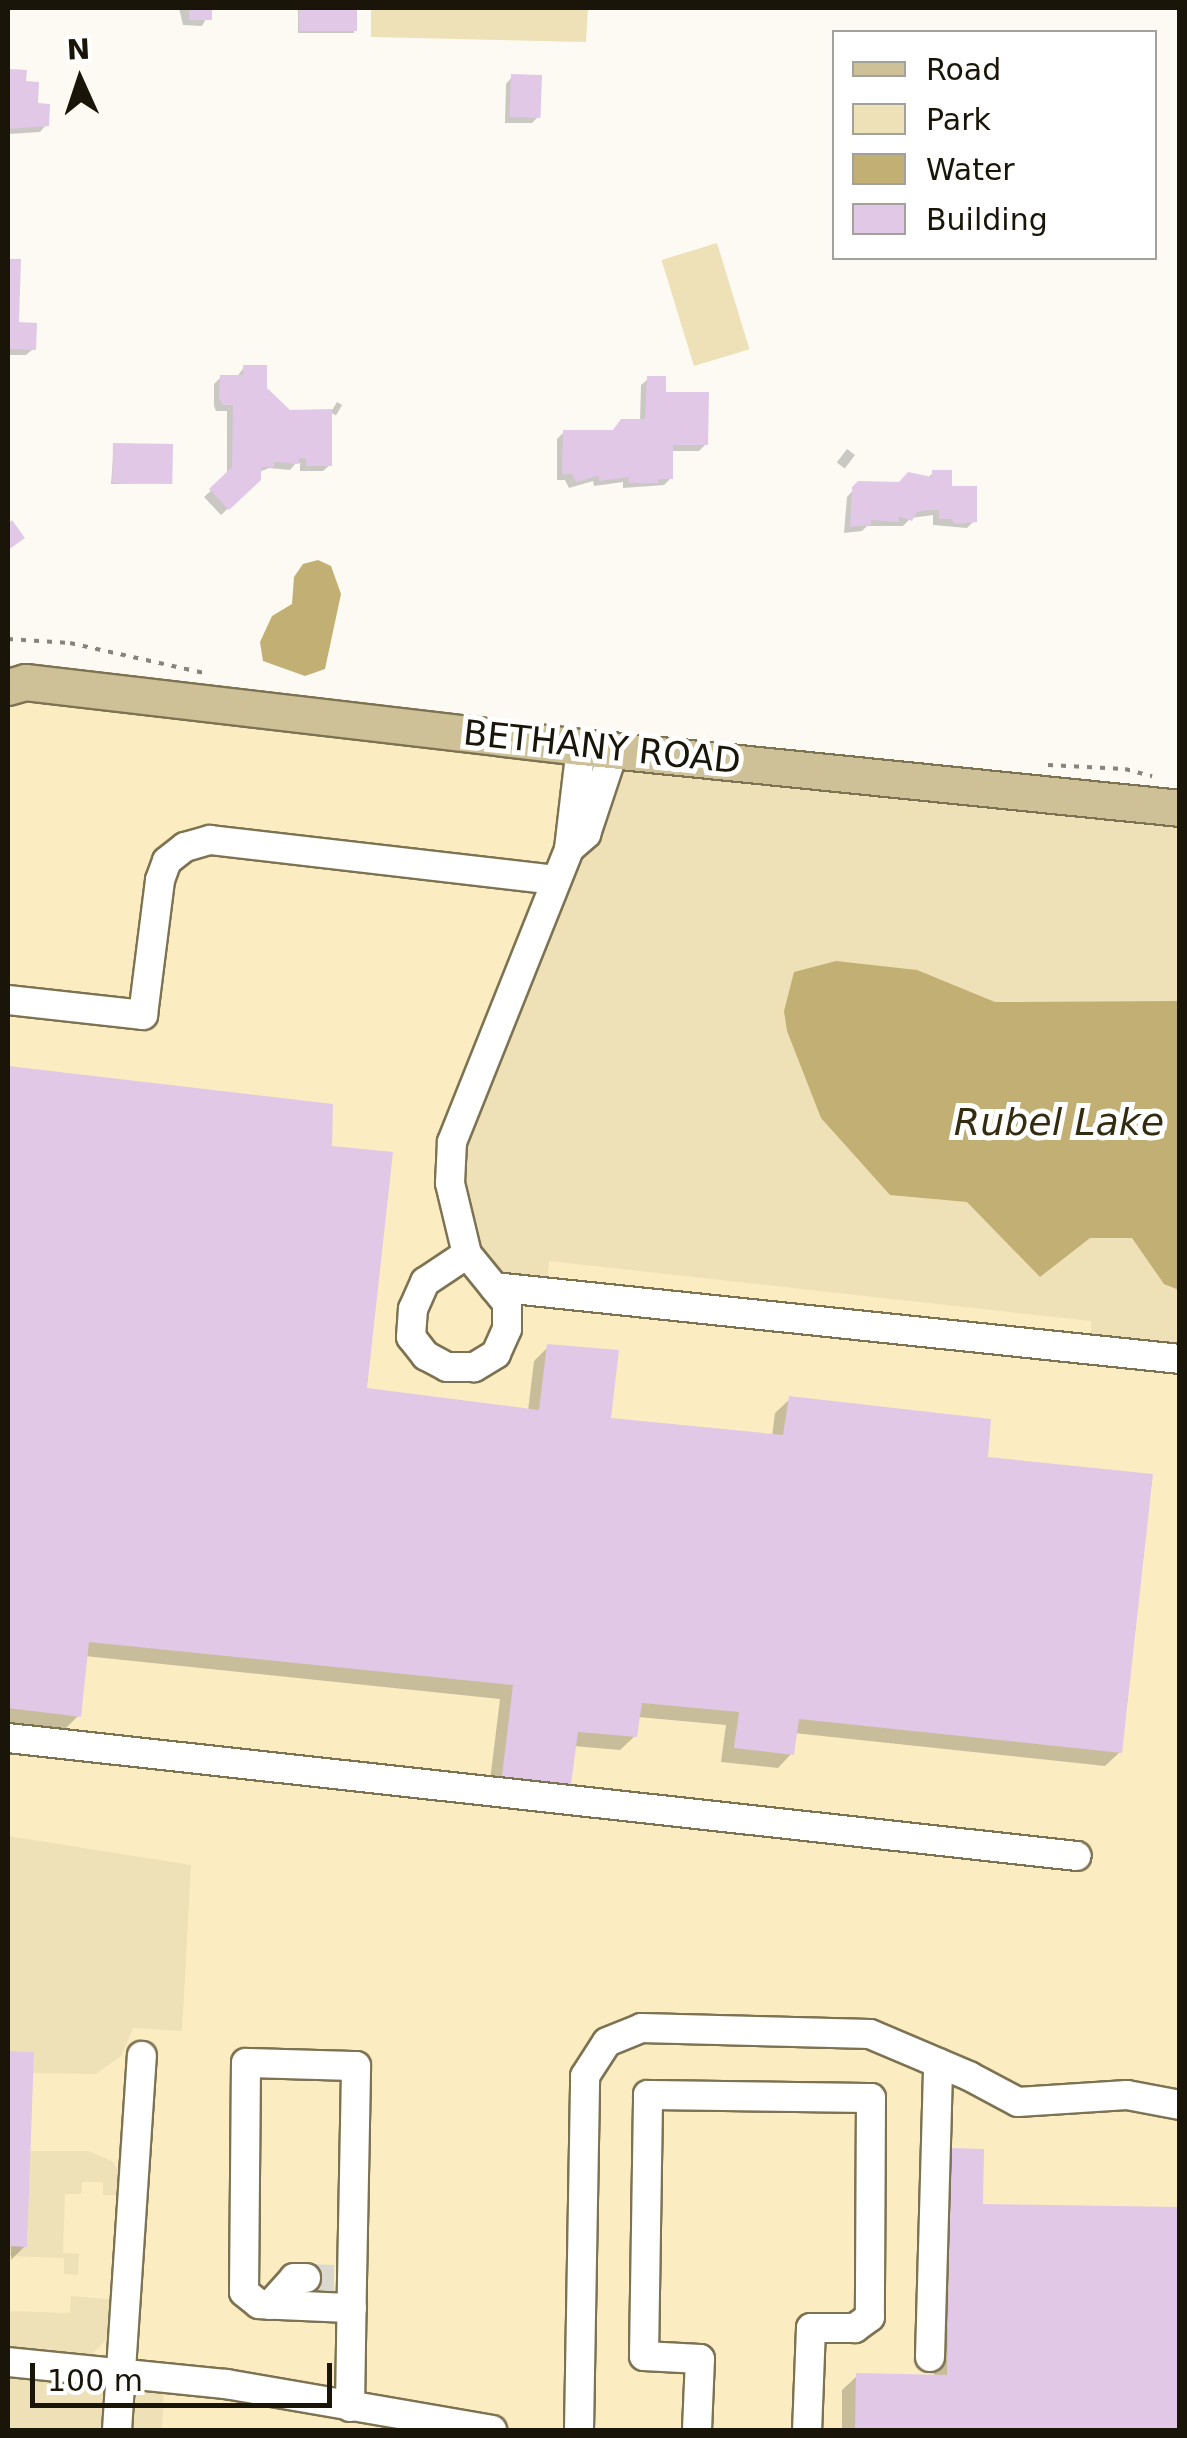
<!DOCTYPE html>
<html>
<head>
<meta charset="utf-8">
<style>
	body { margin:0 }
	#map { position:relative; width:1187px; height:2438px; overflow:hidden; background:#fdfaf3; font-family:"DejaVu Sans",sans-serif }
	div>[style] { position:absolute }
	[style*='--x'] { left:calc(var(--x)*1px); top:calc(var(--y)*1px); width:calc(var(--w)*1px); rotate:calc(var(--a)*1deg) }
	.built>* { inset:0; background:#fbedc1 }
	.green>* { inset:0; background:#eee1b7; transform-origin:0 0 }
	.water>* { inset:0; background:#c2af73 }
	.shadow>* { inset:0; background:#0003; transform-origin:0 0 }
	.building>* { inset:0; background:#e1c8e6; transform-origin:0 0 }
	.minor-tunnel>* { height:28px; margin-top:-14px; transform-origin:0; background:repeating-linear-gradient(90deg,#dbd8d0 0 28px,transparent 0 42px) }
	.path>* { height:4px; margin-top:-2px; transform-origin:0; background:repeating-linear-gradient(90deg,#88847a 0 5px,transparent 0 13px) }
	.roads { filter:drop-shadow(2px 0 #7d7352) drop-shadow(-2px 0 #7d7352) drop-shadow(0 2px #7d7352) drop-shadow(0 -2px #7d7352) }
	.minor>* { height:28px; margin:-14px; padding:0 14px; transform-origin:14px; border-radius:14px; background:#fff }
	.major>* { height:35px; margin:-17.5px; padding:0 17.5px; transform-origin:17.5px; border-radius:17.5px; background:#cec197 }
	span { translate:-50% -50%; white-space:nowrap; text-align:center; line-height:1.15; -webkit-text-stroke:10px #fff; paint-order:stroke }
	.street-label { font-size:35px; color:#191508 }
	.water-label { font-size:38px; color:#342c10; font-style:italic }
	.frame { position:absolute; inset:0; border:10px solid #191508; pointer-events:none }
	.legend { position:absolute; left:832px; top:30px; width:325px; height:230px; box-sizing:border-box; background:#fff; border:2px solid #a3a19c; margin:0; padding:12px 18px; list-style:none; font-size:30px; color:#191508 }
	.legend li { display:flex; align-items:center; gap:20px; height:50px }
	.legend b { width:50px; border:2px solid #a3a19c }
	.north { position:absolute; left:30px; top:30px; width:100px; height:100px; -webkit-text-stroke:8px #fff; paint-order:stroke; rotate:357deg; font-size:28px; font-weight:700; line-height:40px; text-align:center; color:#191508 }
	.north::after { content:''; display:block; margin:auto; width:35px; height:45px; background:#191508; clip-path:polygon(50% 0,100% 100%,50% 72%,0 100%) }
	.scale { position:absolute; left:30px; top:2363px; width:302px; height:45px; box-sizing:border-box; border:5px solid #191508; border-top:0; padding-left:12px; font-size:30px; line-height:35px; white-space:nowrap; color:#191508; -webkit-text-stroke:8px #fff; paint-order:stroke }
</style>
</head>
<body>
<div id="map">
	<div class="built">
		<i style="clip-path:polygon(8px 687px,1179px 809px,1179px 2430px,162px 2430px,164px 2376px,8px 2364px)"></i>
	</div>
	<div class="green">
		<i style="clip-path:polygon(371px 8px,588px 8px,586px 42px,371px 37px)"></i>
		<i style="left:717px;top:243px;width:111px;height:58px;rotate:73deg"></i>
		<i style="clip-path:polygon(614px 750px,1179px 808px,1179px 1359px,1091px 1350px,1091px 1321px,549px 1261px,546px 1293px,494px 1287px,450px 1183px)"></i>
		<i style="clip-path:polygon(8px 1836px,191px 1865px,182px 2031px,133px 2028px,122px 2055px,96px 2074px,33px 2073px,34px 2052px,8px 2051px)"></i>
		<i style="clip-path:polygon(30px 2151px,88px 2151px,112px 2161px,125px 2180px,121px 2195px,103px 2195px,103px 2182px,82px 2182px,81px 2194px,65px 2194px,63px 2253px,79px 2254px,78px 2275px,64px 2274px,64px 2258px,8px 2256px,8px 2246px,27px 2246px)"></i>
		<i style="clip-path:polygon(71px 2296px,119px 2300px,122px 2319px,100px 2347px,77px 2366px,165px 2376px,162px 2430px,8px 2430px,8px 2311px,70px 2313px)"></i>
	</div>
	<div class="water">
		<i style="clip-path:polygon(318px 560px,331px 566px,341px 594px,325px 669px,305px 676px,263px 661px,260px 642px,272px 616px,292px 604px,294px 577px,303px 564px)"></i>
		<i style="clip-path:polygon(836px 961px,917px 970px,995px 1002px,1179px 1001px,1179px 1290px,1164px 1284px,1132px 1238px,1090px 1238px,1040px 1277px,967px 1202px,890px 1195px,821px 1118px,787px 1031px,784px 1011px,794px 972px)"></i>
	</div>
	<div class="shadow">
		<i style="clip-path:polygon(179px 8px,212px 8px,202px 26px,183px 25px)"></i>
		<i style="left:298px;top:8px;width:56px;height:25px"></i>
		<i style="clip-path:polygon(8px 71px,24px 72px,24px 83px,46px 125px,40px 132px,8px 134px)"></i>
		<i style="clip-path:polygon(512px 77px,538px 117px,532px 123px,505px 123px,506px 84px)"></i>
		<i style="clip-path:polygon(8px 261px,16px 324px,33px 349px,26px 355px,8px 355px)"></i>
		<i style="clip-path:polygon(244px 367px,330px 465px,323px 471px,300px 471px,300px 463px,296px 463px,290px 470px,269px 468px,259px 472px,259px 479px,221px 515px,204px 497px,227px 476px,227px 411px,216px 411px,214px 406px,214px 384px,221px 377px,237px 377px)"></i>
		<i style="clip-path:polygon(648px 379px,706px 444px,699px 451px,671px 451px,671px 478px,664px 485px,623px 488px,623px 482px,594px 486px,593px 481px,569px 488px,565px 480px,557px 480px,557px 439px,564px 432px,612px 433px,640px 422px,641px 385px)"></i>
		<i style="left:337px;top:402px;width:6px;height:12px;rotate:31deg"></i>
		<i style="clip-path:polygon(114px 446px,170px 483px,111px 484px)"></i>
		<i style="left:847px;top:449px;width:10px;height:17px;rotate:37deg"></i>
		<i style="clip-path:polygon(933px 473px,974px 521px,967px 528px,933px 525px,933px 515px,911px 518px,903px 526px,867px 526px,862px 531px,844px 533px,847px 497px,859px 484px,899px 484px,927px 479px)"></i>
		<i style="clip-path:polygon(8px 1068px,331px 1106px,330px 1148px,364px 1390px,528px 1411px,534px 1361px,548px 1347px,609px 1420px,772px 1437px,775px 1413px,790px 1399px,986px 1459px,1120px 1752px,1105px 1766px,794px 1733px,792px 1753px,778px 1768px,721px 1762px,726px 1725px,638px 1717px,635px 1736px,620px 1750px,573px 1746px,488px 1797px,500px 1699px,85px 1656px,78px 1716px,64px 1730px,8px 1723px)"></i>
		<i style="clip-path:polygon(8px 2054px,31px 2055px,25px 2246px,11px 2260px)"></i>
		<i style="clip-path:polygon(952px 2151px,981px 2207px,1180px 2210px,1180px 2430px,842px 2430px,842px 2390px,857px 2376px,934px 2377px,938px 2165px)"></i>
	</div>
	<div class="building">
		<i style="left:189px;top:8px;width:23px;height:12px"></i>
		<i style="left:299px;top:8px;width:58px;height:23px"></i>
		<i style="clip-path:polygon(8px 69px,27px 70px,26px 81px,39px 82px,38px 103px,50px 104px,49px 126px,8px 129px)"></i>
		<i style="left:511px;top:74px;width:31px;height:43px;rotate:2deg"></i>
		<i style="clip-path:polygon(8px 259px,21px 259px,19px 322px,37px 323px,36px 350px,8px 349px)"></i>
		<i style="clip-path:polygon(243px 365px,267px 365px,267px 388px,290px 410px,332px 409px,332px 466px,306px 466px,306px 458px,299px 458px,299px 464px,274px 462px,274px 467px,261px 467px,261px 480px,229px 510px,209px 489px,232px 467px,233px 405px,223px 405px,219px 399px,220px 375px,243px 375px)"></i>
		<i style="clip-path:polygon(647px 376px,666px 376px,666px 392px,709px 392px,708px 445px,673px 445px,673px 479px,658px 479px,658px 483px,629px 483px,629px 477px,599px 481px,599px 476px,576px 482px,572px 474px,562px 474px,563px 430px,613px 430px,621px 419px,645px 419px)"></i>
		<i style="left:113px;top:443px;width:60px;height:40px;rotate:1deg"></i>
		<i style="clip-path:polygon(932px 470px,952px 470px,952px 486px,977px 486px,977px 522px,955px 524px,951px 519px,939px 519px,939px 510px,928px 510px,917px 512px,912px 521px,898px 516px,899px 522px,871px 520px,871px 525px,850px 527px,852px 487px,858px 481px,899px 482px,908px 472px,932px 477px)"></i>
		<i style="clip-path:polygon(12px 520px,25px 538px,8px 550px,8px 524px)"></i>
		<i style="clip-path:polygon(8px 1066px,333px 1104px,332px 1146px,393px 1152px,367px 1388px,539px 1410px,547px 1344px,619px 1350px,611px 1418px,783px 1435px,789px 1396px,991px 1419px,988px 1457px,1153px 1474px,1122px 1753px,799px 1719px,794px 1755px,734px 1748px,739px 1712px,642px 1703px,637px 1737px,578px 1732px,570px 1792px,501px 1784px,513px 1685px,89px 1642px,81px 1717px,8px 1708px)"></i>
		<i style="clip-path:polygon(8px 2051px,34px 2052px,27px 2247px,8px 2246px)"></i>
		<i style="clip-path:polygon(951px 2148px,984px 2149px,983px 2204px,1180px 2207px,1180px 2430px,855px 2430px,856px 2373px,947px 2375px)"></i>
	</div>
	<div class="minor-tunnel">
		<i style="--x:306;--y:2278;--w:30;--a:2"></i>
	</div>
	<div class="path">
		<i style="--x:8;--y:639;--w:62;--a:3.7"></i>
		<i style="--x:70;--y:643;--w:142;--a:12.6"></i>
		<i style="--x:1048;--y:765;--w:77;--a:3"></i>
		<i style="--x:1125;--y:769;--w:28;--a:15"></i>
	</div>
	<div class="roads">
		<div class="minor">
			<i style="--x:569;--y:849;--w:23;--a:-41"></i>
			<i style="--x:586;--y:834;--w:89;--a:-71.6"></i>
			<i style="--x:8;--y:1000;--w:136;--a:6.3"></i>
			<i style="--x:143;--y:1015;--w:136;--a:-82.8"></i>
			<i style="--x:160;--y:880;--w:20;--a:-70"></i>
			<i style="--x:167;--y:861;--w:23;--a:-38"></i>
			<i style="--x:185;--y:847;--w:26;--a:-16"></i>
			<i style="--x:210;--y:840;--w:347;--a:6.6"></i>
			<i style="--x:467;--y:1254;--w:63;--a:50.8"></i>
			<i style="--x:507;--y:1303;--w:26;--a:90"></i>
			<i style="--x:507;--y:1329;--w:27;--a:114"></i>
			<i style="--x:496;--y:1354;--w:26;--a:149"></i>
			<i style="--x:474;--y:1367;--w:27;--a:180"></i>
			<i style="--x:447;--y:1367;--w:24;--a:-152"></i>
			<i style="--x:426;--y:1356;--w:24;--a:-128"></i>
			<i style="--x:411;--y:1337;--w:28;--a:-86"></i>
			<i style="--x:413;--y:1309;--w:30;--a:-66"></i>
			<i style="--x:425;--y:1282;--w:50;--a:-33.7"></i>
			<i style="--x:467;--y:1254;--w:73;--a:-103.5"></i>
			<i style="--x:450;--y:1183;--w:41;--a:-87.2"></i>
			<i style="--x:452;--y:1142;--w:315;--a:-68.2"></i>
			<i style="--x:569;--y:849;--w:103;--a:-83.3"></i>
			<i style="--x:494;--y:1287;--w:690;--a:5.99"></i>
			<i style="--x:8;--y:1738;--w:1075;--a:6.3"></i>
			<i style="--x:270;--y:2305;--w:36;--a:-48"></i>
			<i style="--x:294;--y:2278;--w:12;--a:0"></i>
			<i style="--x:930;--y:2357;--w:294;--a:-88.4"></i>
			<i style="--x:8;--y:2362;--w:219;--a:5.8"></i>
			<i style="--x:226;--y:2384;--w:270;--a:9.8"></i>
			<i style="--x:350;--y:2407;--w:127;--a:-89.1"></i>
			<i style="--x:352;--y:2280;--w:214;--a:-88.9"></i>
			<i style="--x:356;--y:2066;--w:110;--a:-178.4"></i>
			<i style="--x:246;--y:2063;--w:229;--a:90.5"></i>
			<i style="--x:244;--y:2292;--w:19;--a:39"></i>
			<i style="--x:259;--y:2304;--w:93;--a:2.5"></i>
			<i style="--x:117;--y:2430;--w:375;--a:-86.2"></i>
			<i style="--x:579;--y:2430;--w:354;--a:-89"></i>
			<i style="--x:585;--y:2076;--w:40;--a:-57.1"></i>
			<i style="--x:607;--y:2042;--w:37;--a:-22"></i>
			<i style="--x:641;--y:2028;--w:229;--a:1.5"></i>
			<i style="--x:870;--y:2034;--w:108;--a:23"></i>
			<i style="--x:969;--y:2076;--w:55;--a:28"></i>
			<i style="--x:1018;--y:2102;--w:109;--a:-3.7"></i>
			<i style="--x:1127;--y:2095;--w:54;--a:10.7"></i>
			<i style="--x:697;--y:2430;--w:71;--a:-87.6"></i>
			<i style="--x:700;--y:2359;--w:56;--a:-176.9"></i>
			<i style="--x:644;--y:2356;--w:261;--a:-89.1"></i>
			<i style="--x:648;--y:2095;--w:223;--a:0.8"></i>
			<i style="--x:871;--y:2098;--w:219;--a:90.3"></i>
			<i style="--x:870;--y:2317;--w:19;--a:144"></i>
			<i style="--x:855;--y:2328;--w:44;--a:180"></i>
			<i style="--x:811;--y:2328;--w:102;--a:92.2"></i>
		</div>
		<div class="major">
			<i style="--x:8;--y:687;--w:18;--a:-16"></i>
			<i style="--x:25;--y:682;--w:560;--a:6.67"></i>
			<i style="--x:581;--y:747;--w:602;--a:5.81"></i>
		</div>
	</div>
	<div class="street-label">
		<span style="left:602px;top:747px;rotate:6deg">BETHANY ROAD</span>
	</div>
	<div class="water-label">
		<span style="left:1059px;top:1123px">Rubel Lake</span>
	</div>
	<div class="frame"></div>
	<ul class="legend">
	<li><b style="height:12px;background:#cec197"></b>Road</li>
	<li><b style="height:28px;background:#eee1b7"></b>Park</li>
	<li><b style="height:28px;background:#c2af73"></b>Water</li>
	<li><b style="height:28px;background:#e1c8e6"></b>Building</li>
	</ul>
	<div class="north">N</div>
	<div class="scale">100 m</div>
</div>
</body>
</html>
